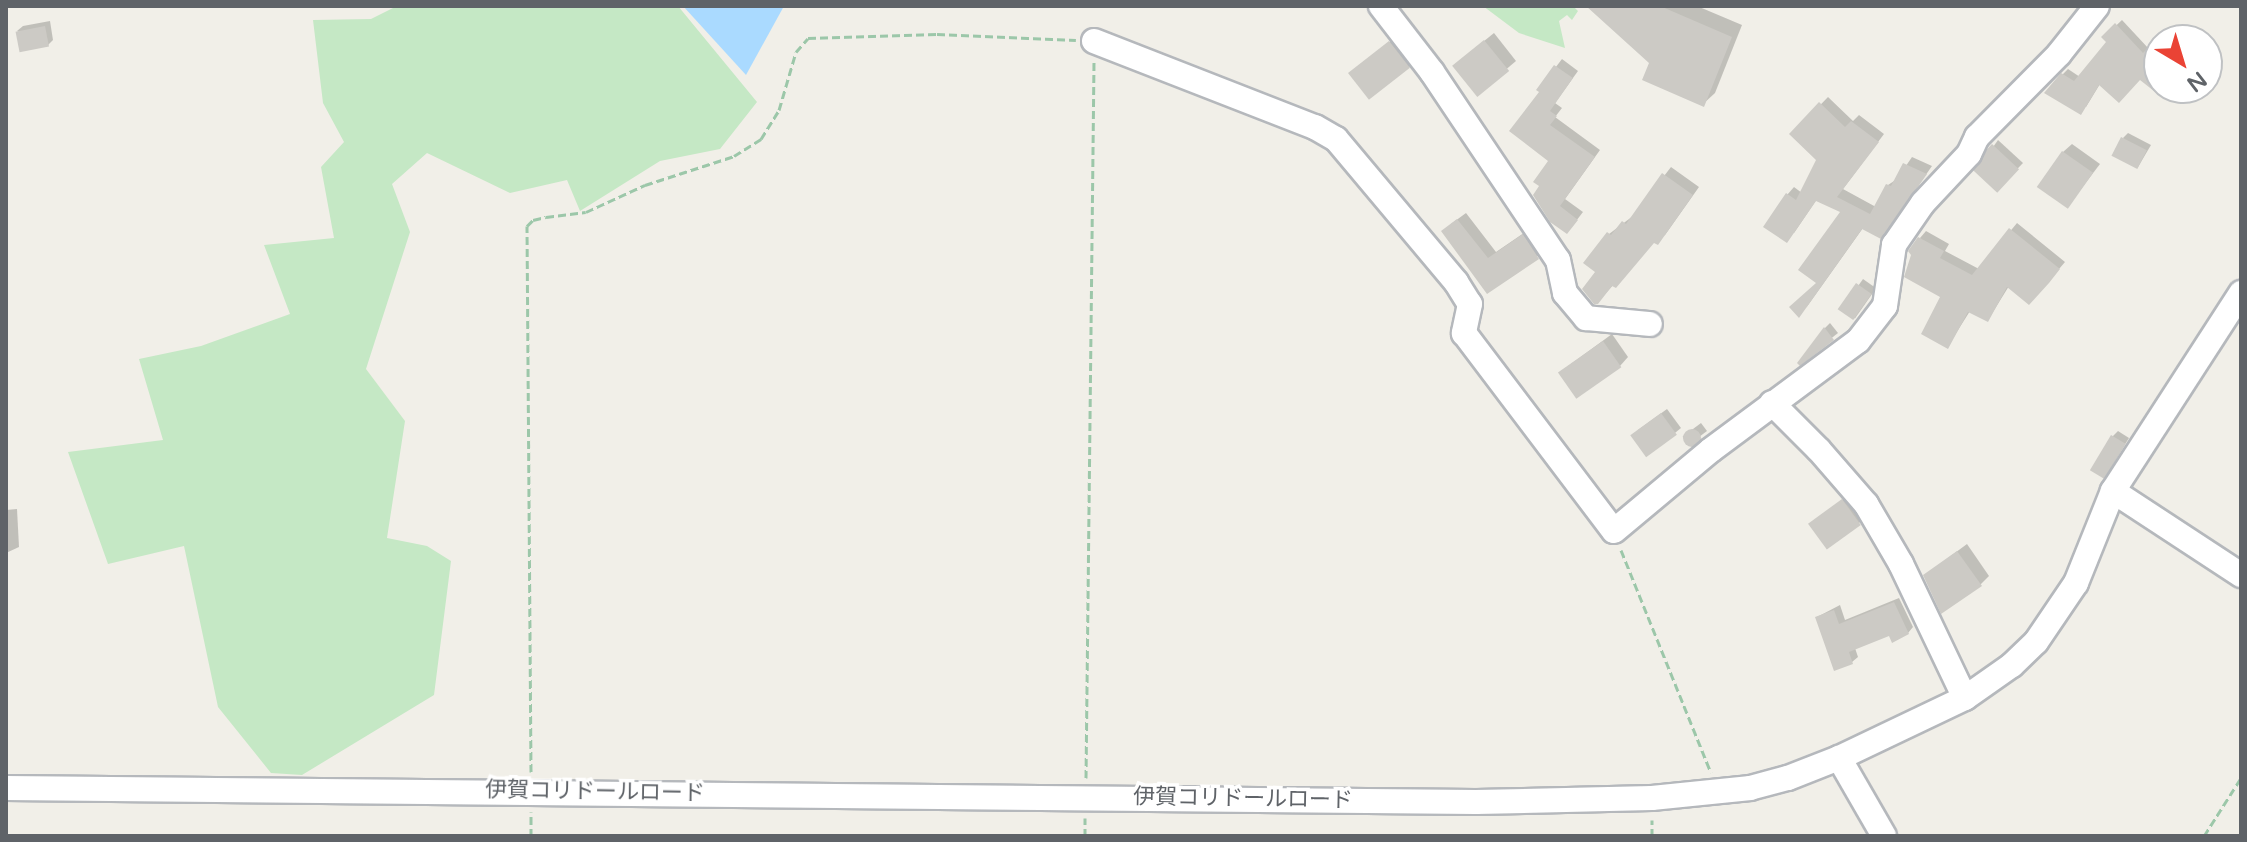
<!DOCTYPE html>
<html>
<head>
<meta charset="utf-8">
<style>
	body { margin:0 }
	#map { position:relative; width:2247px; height:842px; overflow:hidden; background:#f1efe8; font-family:"Varela Round","Noto Sans JP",sans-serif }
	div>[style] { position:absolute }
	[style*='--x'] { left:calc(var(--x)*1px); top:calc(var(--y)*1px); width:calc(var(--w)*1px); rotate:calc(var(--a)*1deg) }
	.green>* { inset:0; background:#c5e8c5 }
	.water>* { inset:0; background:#aadaff }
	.shadow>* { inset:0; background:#0003; transform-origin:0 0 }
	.building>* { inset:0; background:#cccac5; transform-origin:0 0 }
	.round { border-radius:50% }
	.path>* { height:3px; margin-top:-1.5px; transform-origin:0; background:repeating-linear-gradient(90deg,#9cc7a9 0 8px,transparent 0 12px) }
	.roads { filter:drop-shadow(2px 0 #b5b8bc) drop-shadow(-2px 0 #b5b8bc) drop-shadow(0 2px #b5b8bc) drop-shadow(0 -2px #b5b8bc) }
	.minor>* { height:24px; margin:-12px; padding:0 12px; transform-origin:12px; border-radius:12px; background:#fff }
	span { translate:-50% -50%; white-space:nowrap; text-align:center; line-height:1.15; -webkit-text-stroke:7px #fff; paint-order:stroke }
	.street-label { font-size:22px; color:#5f6368 }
	.frame { position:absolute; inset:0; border:8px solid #5f6368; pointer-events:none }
	.north { position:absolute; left:2143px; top:24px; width:80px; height:80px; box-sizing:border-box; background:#fff; border:2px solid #bfc1c3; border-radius:50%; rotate:142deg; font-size:22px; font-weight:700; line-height:32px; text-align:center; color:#5f6368 }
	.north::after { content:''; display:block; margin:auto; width:28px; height:36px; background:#ea4335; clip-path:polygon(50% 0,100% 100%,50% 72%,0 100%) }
</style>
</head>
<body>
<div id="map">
	<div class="green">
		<i style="clip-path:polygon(397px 6px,678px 6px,757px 102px,720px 149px,660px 161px,580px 211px,567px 180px,510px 193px,427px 153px,392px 184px,410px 232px,366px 369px,405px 421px,387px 538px,427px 546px,451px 561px,434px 695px,302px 775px,271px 773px,218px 707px,184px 546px,108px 564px,68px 452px,163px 440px,139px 359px,201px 346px,290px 314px,264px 245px,334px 238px,321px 167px,344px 142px,323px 103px,313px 20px,371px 19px)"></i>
		<i style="clip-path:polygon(1483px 6px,1573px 6px,1578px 11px,1572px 20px,1567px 15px,1559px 21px,1565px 48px,1519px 33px)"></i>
	</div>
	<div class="water">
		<i style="clip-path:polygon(683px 6px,784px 6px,746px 75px)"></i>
	</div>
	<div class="shadow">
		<i style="clip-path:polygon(1603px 6px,1697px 6px,1742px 25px,1715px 93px,1703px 104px)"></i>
		<i style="clip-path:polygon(2122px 20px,2149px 49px,2153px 45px,2159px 50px,2159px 88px,2173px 88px,2164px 97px,2140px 77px,2100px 84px,2086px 107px,2062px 75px,2068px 69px,2080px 77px,2109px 42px,2104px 37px)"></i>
		<i style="clip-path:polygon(50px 21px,53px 40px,48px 45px,17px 31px,23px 26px)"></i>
		<i style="clip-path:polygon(1494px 33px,1516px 61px,1477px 94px,1463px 58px)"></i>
		<i style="clip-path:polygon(1399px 34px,1417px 58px,1409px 67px,1362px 68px)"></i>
		<i style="clip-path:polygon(1562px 59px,1578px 71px,1555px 103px,1562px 108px,1555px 117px,1600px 150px,1565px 199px,1583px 212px,1573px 225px,1555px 223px,1551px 161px,1539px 89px)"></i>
		<i style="clip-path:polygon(1828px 97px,1853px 121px,1859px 115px,1884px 134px,1843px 189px,1876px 207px,1888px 185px,1897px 179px,1912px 157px,1932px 166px,1888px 229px,1863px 228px,1806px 308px,1819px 282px,1843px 212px,1817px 199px,1794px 233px,1787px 195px,1794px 187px,1802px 193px,1818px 159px,1792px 134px)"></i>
		<i style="clip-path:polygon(2128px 133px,2151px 145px,2138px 167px,2123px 138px)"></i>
		<i style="clip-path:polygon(1998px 140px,2023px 163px,1998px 189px,1977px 170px)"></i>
		<i style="clip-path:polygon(2072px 144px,2100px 164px,2068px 206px,2063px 152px)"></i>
		<i style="clip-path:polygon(1671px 167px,1699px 187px,1665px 235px,1654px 240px,1606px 293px,1598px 272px,1609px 234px,1633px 216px)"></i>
		<i style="clip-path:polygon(1466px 213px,1496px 252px,1531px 228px,1546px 250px,1487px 291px,1451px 224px)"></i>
		<i style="clip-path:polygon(2017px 223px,2065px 262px,2036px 296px,2009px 286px,1988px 320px,1970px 311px,1948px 346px,1943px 297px,1920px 238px,1926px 231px,1949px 244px,1945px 251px,1979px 269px)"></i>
		<i style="left:1863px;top:279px;width:16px;height:37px;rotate:35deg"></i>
		<i style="clip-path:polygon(1830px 323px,1838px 333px,1800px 363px,1825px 328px)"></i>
		<i style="clip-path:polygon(1612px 334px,1628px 357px,1620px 366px,1560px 372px)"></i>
		<i style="clip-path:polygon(1667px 409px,1681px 428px,1648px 455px,1638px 430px)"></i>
		<i style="left:1701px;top:423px;width:10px;height:23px;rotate:53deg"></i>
		<i style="clip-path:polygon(2118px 431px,2129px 438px,2109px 470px,2112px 437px)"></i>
		<i style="clip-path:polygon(1851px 492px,1868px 515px,1859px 523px,1822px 519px)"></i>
		<i style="clip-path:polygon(17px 509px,19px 547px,6px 553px,6px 510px)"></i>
		<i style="clip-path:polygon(1967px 544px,1989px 576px,1980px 585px,1925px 575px)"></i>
		<i style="clip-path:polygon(1899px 598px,1913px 627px,1908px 633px,1890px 633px,1855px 648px,1858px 657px,1852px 662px,1817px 617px,1840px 605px,1845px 620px)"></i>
	</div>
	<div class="building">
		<i style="clip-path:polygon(1586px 6px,1660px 6px,1732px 37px,1704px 107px,1642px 80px,1649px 63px)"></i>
		<i style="clip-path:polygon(2115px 23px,2143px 53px,2147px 49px,2159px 59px,2159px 95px,2140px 80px,2119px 103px,2099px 85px,2081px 115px,2044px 93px,2061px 73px,2074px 81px,2106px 42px,2101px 37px)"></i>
		<i style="left:45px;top:26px;width:21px;height:30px;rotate:79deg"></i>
		<i style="left:1484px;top:40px;width:40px;height:41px;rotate:51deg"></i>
		<i style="left:1389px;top:41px;width:34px;height:52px;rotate:52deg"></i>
		<i style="clip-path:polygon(1554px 65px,1573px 78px,1550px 111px,1557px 116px,1550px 125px,1595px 157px,1560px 206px,1578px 220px,1567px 234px,1550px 222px,1533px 195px,1539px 186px,1533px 182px,1548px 161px,1509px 131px,1539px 92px,1536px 90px)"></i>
		<i style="clip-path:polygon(1819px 102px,1845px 127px,1851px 121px,1879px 142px,1837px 197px,1870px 214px,1886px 184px,1891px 186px,1903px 163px,1927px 174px,1881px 239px,1862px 229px,1799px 318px,1789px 307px,1816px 283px,1798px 270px,1840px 212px,1816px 201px,1787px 243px,1763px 227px,1786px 193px,1796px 200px,1816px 160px,1789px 134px)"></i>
		<i style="left:2121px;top:137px;width:29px;height:21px;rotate:27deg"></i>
		<i style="left:1992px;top:144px;width:37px;height:32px;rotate:43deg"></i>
		<i style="left:2062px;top:151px;width:38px;height:44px;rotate:35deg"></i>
		<i style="clip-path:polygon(1662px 173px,1693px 195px,1658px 245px,1654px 243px,1616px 288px,1612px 286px,1598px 304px,1594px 304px,1582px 289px,1595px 272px,1583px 263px,1607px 232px,1611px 235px,1622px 221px,1626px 224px)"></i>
		<i style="clip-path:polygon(1457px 219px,1488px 258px,1523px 234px,1539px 259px,1487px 294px,1441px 231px)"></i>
		<i style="clip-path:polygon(2009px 228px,2060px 269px,2049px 283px,2029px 305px,2007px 287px,1988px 322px,1968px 312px,1948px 349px,1921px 334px,1940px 297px,1904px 277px,1911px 255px,1908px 251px,1918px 237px,1944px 251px,1940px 258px,1972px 275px)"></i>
		<i style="left:1856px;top:283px;width:19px;height:32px;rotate:35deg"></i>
		<i style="clip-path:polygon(1824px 327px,1834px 340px,1800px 366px,1797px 363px)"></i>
		<i style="left:1603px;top:341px;width:32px;height:55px;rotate:55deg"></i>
		<i style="left:1661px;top:413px;width:27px;height:38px;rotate:54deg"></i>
		<i class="round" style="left:1683px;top:429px;width:18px;height:18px"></i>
		<i style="left:2111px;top:435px;width:17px;height:41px;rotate:31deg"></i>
		<i style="left:1842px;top:499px;width:32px;height:42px;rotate:54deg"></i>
		<i style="clip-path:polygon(1957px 551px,1982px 586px,1941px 614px,1923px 575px)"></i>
		<i style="clip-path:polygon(1894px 602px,1909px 634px,1892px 643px,1889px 636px,1849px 652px,1853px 664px,1834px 671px,1815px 617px,1834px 610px,1839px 624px)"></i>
	</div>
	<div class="path">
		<i style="--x:1621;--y:550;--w:240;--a:68"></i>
		<i style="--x:531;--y:772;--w:546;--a:-90.42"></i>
		<i style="--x:527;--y:226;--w:8;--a:-45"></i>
		<i style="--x:533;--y:220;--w:13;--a:-13"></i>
		<i style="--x:546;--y:217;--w:40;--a:-7.1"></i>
		<i style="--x:586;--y:212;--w:65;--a:-24.6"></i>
		<i style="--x:645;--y:185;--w:94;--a:-18"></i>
		<i style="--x:734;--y:156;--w:32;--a:-32"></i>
		<i style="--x:761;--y:139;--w:34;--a:-58"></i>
		<i style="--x:779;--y:110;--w:60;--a:-73.7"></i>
		<i style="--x:796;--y:52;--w:18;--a:-49"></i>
		<i style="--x:808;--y:38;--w:129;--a:-1.8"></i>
		<i style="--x:937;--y:34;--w:139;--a:2.5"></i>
		<i style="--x:1086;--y:778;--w:716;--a:-89.36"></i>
		<i style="--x:531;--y:836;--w:24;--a:-90"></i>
		<i style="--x:1085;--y:836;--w:18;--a:-90"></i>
		<i style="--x:1652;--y:836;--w:16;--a:-90"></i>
		<i style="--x:2204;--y:836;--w:69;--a:-57.5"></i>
	</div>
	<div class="roads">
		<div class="minor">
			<i style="--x:1381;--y:6;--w:83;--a:52.3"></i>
			<i style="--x:1432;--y:72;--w:226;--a:56.2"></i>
			<i style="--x:1558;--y:260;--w:34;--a:78"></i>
			<i style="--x:1565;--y:293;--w:33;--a:50"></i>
			<i style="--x:1586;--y:318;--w:64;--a:5.4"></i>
			<i style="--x:1094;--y:41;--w:237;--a:21.3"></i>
			<i style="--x:1315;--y:127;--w:24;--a:30"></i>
			<i style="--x:1336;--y:139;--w:187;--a:50"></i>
			<i style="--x:1456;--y:282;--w:26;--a:58"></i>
			<i style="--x:1470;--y:304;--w:30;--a:102"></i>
			<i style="--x:1464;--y:333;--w:248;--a:52.9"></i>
			<i style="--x:1614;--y:531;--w:126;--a:-39.9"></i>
			<i style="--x:1711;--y:450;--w:183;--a:-36.6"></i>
			<i style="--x:1858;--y:341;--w:44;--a:-52.4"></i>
			<i style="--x:1885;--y:306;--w:62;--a:-81.6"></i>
			<i style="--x:1894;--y:245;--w:51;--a:-55.4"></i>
			<i style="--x:1923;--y:203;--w:67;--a:-46.8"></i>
			<i style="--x:1969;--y:154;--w:19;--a:-65"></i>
			<i style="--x:1977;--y:137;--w:117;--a:-45.3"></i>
			<i style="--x:2059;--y:54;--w:61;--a:-51.6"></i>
			<i style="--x:1772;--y:403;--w:66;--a:45"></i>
			<i style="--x:1819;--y:450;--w:72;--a:49"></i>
			<i style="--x:1866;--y:504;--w:69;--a:59.7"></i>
			<i style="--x:1901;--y:564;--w:148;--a:64.5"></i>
			<i style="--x:2113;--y:491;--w:153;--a:33.3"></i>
			<i style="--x:1839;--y:758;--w:90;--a:60"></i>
			<i style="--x:6;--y:788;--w:1470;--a:0.55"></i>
			<i style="--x:1476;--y:802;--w:176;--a:-1.3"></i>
			<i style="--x:1652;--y:798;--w:99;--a:-5.8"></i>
			<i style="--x:1750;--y:788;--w:39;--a:-15"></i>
			<i style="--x:1788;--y:778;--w:55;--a:-21.4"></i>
			<i style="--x:1839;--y:758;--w:140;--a:-25.5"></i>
			<i style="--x:1965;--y:698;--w:57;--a:-35.1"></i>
			<i style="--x:2012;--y:665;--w:33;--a:-44"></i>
			<i style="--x:2036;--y:642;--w:71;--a:-55.9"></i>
			<i style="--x:2076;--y:583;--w:99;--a:-68.1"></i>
			<i style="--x:2113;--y:491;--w:236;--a:-57.1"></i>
		</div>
	</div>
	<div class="street-label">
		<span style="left:595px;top:792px;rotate:1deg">伊賀コリドールロード</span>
		<span style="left:1243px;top:799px;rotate:1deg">伊賀コリドールロード</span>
	</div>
	<div class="frame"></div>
	<div class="north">N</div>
</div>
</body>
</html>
